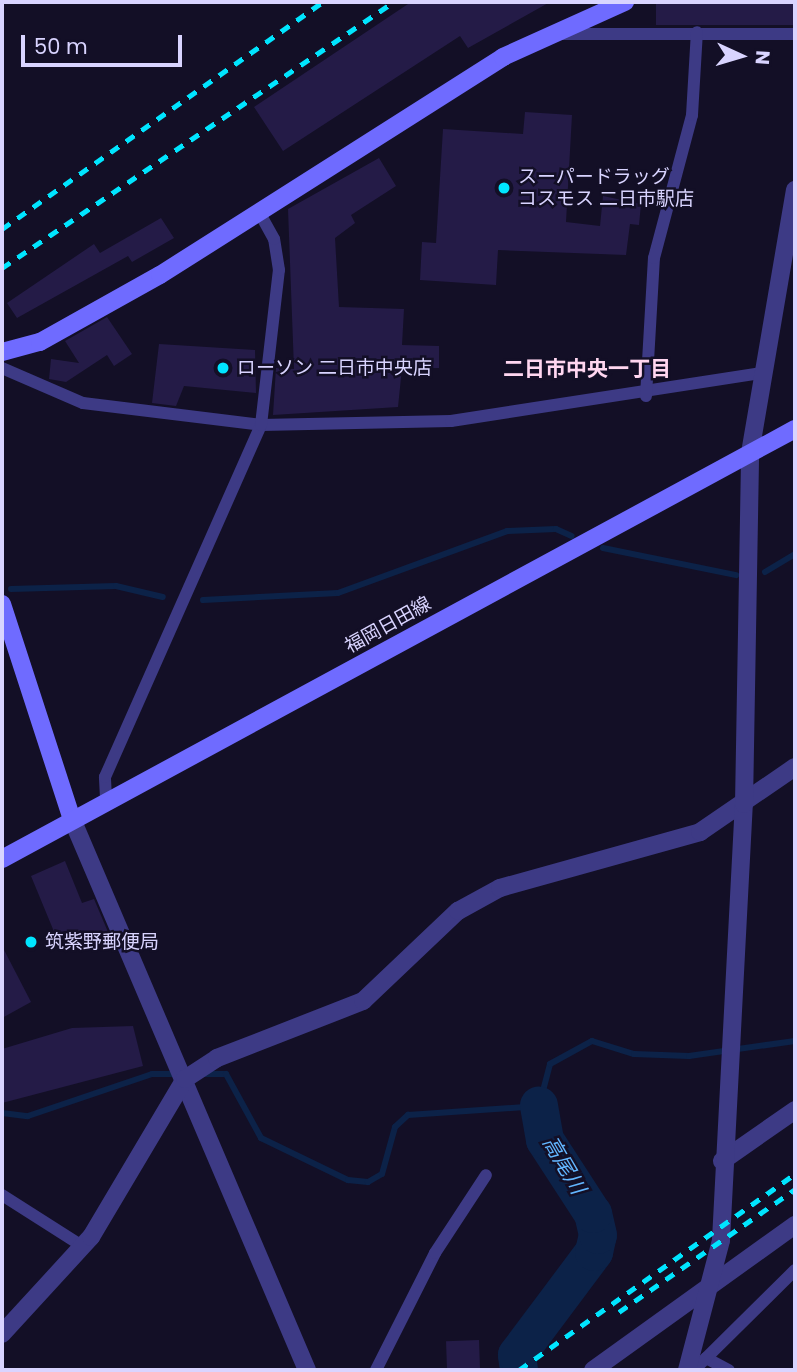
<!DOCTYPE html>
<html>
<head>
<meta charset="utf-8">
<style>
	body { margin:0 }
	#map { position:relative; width:797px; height:1372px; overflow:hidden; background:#130f26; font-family:Poppins,"Noto Sans JP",sans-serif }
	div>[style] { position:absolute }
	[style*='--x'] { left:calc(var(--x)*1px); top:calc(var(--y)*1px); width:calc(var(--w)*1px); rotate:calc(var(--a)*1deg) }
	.stream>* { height:6px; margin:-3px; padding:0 3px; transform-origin:3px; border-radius:3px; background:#0c2248 }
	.river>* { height:38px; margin:-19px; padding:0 19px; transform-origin:19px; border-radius:19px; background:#0c2248 }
	.building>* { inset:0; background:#241b47; transform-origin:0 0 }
	.lane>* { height:12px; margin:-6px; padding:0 6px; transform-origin:6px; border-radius:6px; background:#3d3a85 }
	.street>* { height:18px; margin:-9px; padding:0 9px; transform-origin:9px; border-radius:9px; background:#3d3a85 }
	.secondary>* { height:18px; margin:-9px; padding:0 9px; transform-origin:9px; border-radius:9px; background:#6f6bff }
	.rail>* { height:5px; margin-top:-2.5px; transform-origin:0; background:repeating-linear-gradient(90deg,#00e5ff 0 10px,transparent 0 19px) }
	.dots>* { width:19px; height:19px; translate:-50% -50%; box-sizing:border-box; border:4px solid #130f26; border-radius:50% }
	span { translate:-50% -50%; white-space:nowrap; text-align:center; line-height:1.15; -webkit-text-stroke:5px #130f26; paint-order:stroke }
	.poi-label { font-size:19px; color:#d9d4ff }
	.left { translate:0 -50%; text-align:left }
	.street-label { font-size:19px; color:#d9d4ff }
	.neighbourhood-label { font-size:21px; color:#ffd6f0; font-weight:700 }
	.water-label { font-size:21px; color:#62b6ff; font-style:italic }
	.frame { position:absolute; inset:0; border:4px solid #d9d4ff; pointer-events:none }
	.north { position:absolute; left:706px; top:21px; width:70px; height:70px; -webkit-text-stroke:5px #130f26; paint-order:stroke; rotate:94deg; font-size:19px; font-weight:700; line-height:28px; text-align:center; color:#d9d4ff }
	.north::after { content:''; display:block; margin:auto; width:24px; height:32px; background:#d9d4ff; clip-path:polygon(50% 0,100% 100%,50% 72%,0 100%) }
	.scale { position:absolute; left:21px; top:35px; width:161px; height:32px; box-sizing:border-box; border:4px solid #d9d4ff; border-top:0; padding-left:9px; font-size:21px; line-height:24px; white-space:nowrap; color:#d9d4ff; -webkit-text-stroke:5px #130f26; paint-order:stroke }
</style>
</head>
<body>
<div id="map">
	<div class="stream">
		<i style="--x:603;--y:548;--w:136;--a:11.5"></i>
		<i style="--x:765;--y:572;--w:35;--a:-31"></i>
		<i style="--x:11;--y:589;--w:105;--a:-1.6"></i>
		<i style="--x:116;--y:586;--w:48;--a:13.2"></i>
		<i style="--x:203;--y:600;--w:135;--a:-3"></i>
		<i style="--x:338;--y:593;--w:180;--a:-20.1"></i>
		<i style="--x:507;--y:531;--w:49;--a:-2.3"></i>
		<i style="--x:556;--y:529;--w:17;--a:24"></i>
		<i style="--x:201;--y:1074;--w:25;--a:0"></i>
		<i style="--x:226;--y:1074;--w:73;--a:61.3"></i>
		<i style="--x:261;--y:1138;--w:97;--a:25.8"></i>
		<i style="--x:348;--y:1180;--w:20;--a:6"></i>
		<i style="--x:368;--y:1182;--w:16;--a:-30"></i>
		<i style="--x:382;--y:1174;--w:49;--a:-74.5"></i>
		<i style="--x:395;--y:1127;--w:18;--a:-43"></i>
		<i style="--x:408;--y:1115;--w:131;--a:-3.9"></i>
		<i style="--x:539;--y:1106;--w:43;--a:-75.3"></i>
		<i style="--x:550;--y:1064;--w:48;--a:-28.7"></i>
		<i style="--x:592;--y:1041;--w:44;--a:17.2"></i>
		<i style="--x:634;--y:1054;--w:55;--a:2.1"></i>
		<i style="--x:689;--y:1056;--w:107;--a:-8.1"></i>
		<i style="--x:2;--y:1113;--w:26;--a:7"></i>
		<i style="--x:28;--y:1116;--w:131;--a:-18.7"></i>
		<i style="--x:152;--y:1074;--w:27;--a:0"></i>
	</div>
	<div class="river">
		<i style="--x:519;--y:1370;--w:15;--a:-98"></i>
		<i style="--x:517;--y:1355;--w:129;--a:-53.2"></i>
		<i style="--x:594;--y:1252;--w:17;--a:-77"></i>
		<i style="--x:598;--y:1235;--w:22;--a:-103"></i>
		<i style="--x:593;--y:1214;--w:88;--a:-123"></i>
		<i style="--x:545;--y:1140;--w:35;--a:-100"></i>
	</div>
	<div class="building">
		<i style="clip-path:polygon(411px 2px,550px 2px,468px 48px,460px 36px,283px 151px,254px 107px)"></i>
		<i style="left:656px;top:2px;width:139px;height:23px"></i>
		<i style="clip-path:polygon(525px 112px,572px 115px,566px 222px,600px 226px,603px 196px,641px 204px,639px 225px,630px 224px,626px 255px,498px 250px,496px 285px,420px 280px,422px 242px,436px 243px,443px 129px,523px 134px)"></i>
		<i style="clip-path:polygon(379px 158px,396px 186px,351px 215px,355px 223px,335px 238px,339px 307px,404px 309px,402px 345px,439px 346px,439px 368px,402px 368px,398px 407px,273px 415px,276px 368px,294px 369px,288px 209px)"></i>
		<i style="clip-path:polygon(161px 218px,174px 238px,132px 262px,128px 256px,17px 318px,7px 303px,94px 244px,100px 253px)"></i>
		<i style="clip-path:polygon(107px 317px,132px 354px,114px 366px,107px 355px,66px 382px,49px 379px,51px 359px,79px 363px,65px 341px)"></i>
		<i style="clip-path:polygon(159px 344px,255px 350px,256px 393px,184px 386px,176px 406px,152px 403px)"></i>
		<i style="clip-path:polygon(65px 861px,82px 903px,94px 899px,108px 932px,62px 951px,31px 876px)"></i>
		<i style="clip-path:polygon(2px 946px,31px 1002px,2px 1018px)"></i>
		<i style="clip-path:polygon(133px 1026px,143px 1066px,2px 1103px,2px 1049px,72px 1028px)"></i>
		<i style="left:479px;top:1340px;width:30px;height:33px;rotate:88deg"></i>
	</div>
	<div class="lane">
		<i style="--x:561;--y:34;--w:234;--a:0"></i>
		<i style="--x:2;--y:368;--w:88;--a:23.4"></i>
		<i style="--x:83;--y:403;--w:179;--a:7"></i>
		<i style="--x:261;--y:425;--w:190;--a:-1.2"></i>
		<i style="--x:451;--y:421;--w:313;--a:-8.8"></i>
		<i style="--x:646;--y:396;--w:138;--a:-86.7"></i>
		<i style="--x:654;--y:258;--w:148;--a:-75.1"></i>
		<i style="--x:692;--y:115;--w:83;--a:-86.6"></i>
		<i style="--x:106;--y:798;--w:21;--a:-93"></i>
		<i style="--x:105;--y:777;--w:385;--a:-66.1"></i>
		<i style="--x:261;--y:425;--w:156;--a:-83.4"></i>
		<i style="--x:279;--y:270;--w:31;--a:-99"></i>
		<i style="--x:274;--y:239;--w:33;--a:-119"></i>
		<i style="--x:2;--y:1195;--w:95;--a:32.5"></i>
		<i style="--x:706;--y:1358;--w:26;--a:28"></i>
		<i style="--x:376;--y:1370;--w:131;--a:-63.2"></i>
		<i style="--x:435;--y:1253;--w:93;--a:-56.8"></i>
		<i style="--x:694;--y:1370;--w:142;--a:-44.7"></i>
	</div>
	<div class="street">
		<i style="--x:72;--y:819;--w:599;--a:66.9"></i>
		<i style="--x:722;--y:1161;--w:89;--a:-34.9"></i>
		<i style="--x:2;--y:1334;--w:132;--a:-47.5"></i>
		<i style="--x:91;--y:1237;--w:184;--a:-59.3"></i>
		<i style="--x:185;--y:1079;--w:38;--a:-33"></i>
		<i style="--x:217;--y:1058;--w:157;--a:-21.3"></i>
		<i style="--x:363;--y:1001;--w:131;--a:-43.5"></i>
		<i style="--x:458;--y:911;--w:48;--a:-28.7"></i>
		<i style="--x:500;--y:888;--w:208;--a:-15.6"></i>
		<i style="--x:700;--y:832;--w:115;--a:-34.4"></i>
		<i style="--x:593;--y:1370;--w:249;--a:-35.7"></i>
		<i style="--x:687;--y:1370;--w:134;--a:-75.3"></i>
		<i style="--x:721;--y:1240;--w:437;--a:-87"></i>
		<i style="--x:744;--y:804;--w:351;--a:-89"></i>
		<i style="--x:750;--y:453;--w:267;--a:-80.3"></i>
	</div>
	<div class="secondary">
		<i style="--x:2;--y:352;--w:39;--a:-15"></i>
		<i style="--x:40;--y:342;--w:137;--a:-29.2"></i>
		<i style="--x:160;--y:275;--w:406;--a:-32.4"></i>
		<i style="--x:503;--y:57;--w:134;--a:-24.3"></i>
		<i style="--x:2;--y:604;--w:226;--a:72"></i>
		<i style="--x:2;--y:859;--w:902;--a:-28.47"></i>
	</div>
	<div class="rail">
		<i style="--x:2;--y:229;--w:393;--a:-35.3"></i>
		<i style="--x:2;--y:268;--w:474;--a:-34.2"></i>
		<i style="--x:619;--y:1312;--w:215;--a:-34.9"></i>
		<i style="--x:519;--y:1370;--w:339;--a:-35.4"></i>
	</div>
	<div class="dots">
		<i style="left:504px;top:188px;background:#00e5ff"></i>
		<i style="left:223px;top:368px;background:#00e5ff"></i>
		<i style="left:31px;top:942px;background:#00e5ff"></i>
	</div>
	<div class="poi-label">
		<span class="left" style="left:518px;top:188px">スーパードラッグ<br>コスモス 二日市駅店</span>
		<span class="left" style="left:237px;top:368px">ローソン 二日市中央店</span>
		<span class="left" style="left:45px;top:942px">筑紫野郵便局</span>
	</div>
	<div class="street-label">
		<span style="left:388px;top:625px;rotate:-29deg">福岡日田線</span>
	</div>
	<div class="neighbourhood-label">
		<span style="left:587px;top:369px">二日市中央一丁目</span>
	</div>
	<div class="water-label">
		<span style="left:564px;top:1165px;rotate:60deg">高尾川</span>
	</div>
	<div class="frame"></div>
	<div class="north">N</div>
	<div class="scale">50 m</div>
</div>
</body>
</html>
